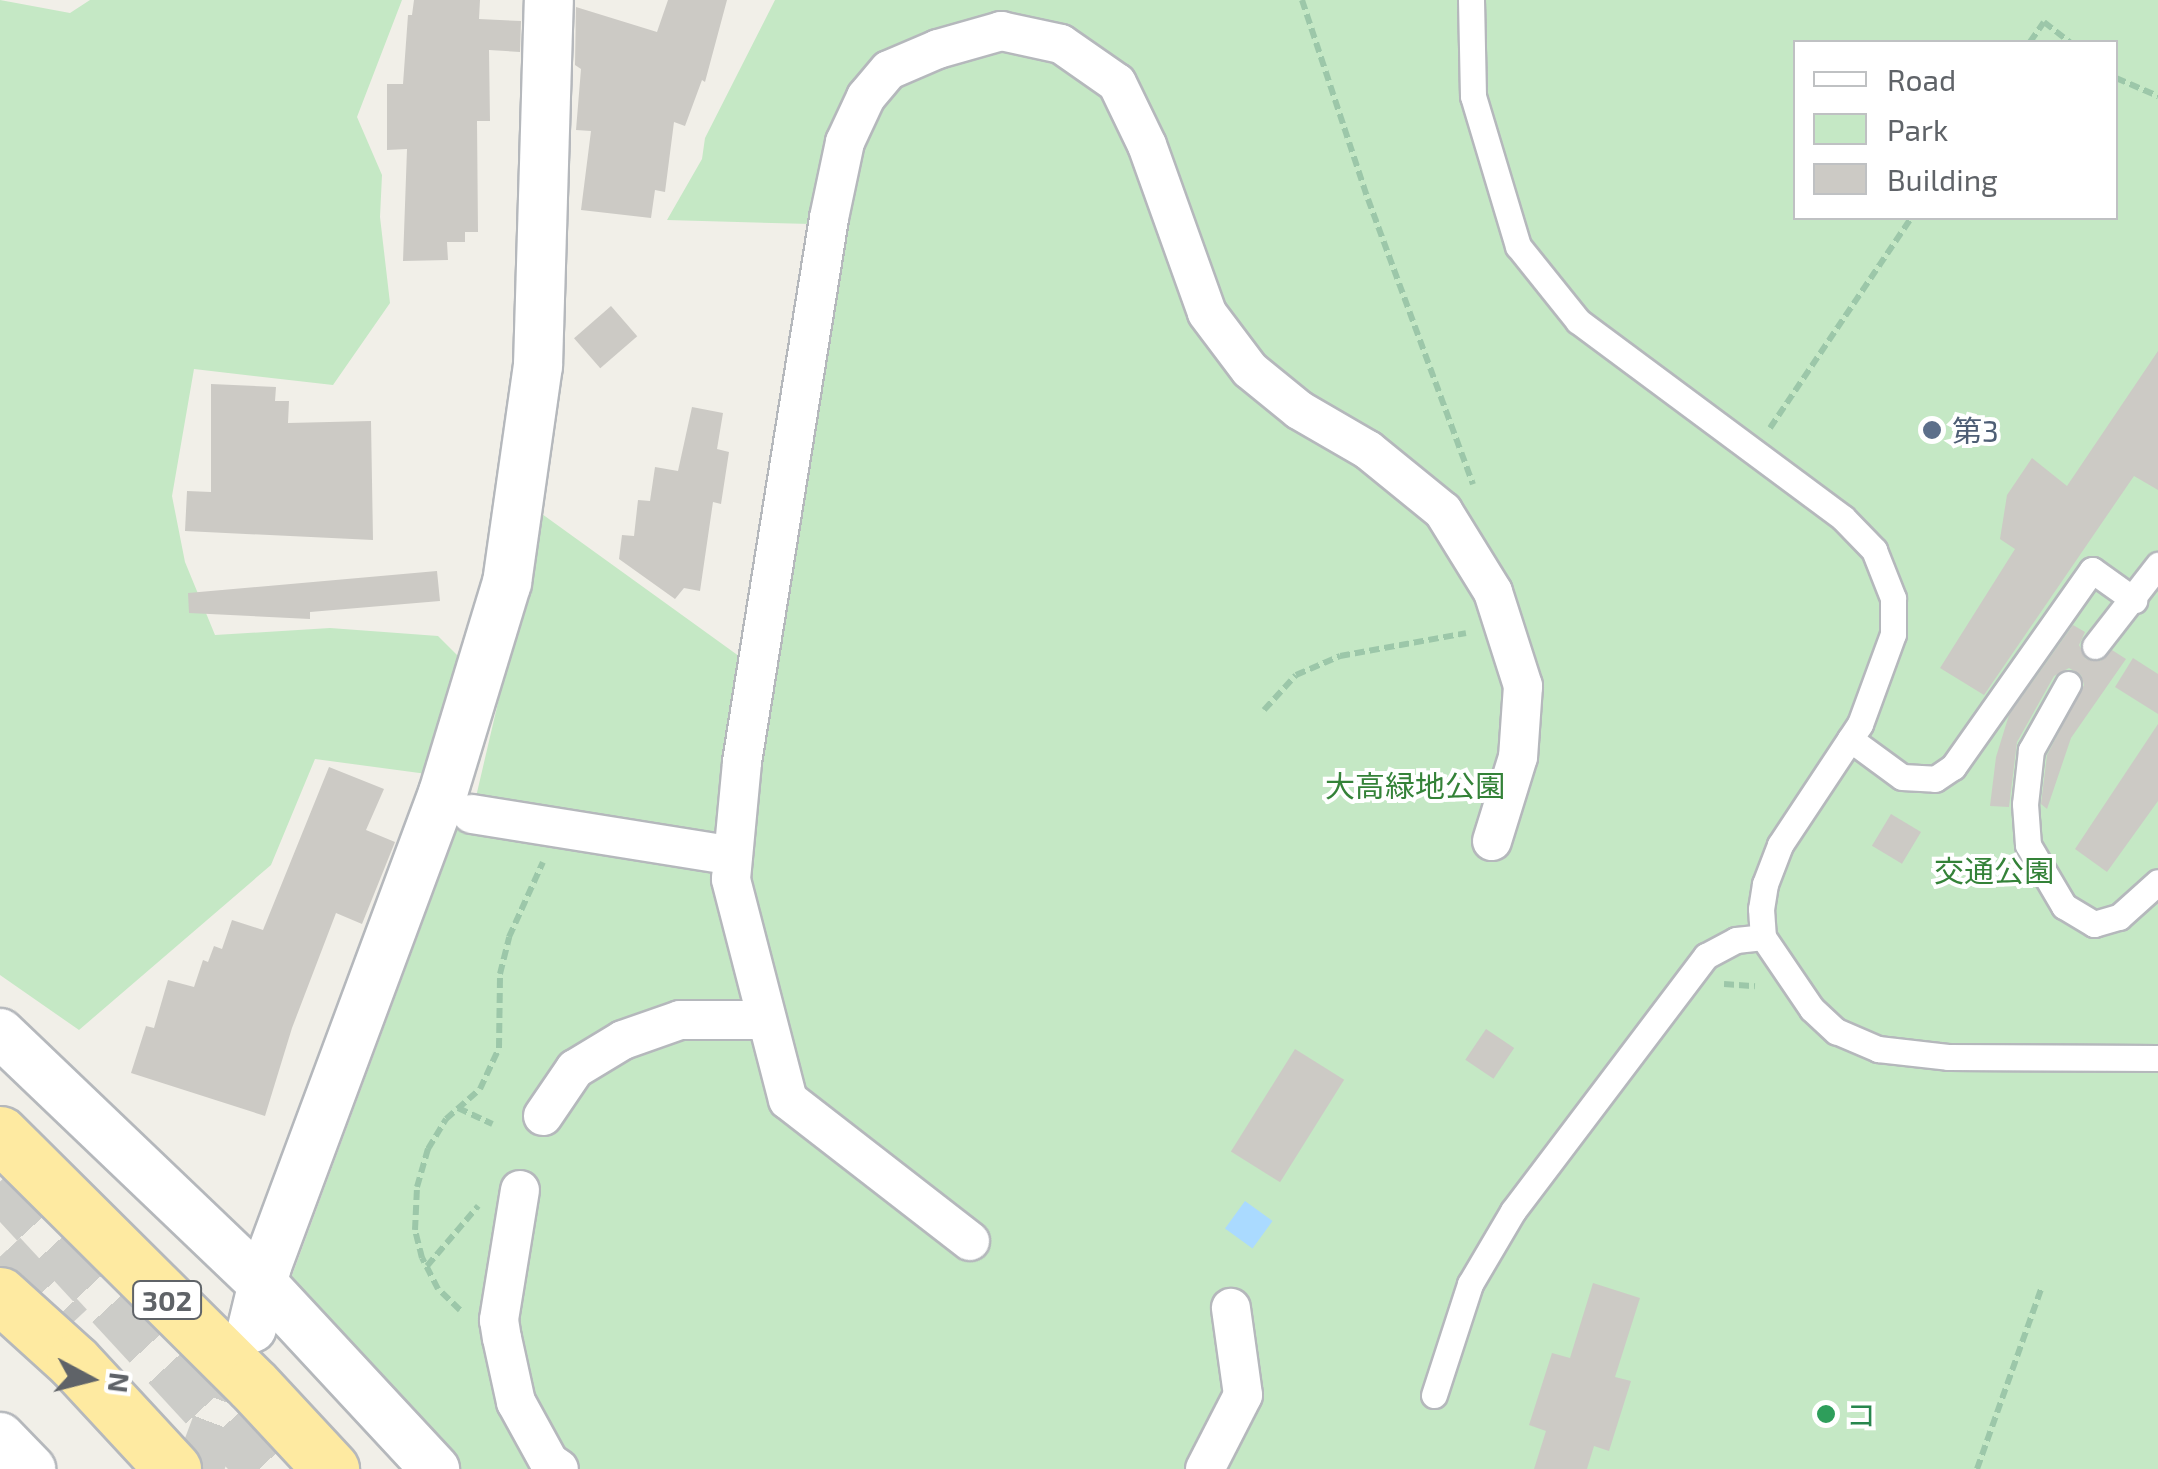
<!DOCTYPE html>
<html>
<head>
<meta charset="utf-8">
<style>
	body { margin:0 }
	#map { position:relative; width:2158px; height:1469px; overflow:hidden; background:#f1efe8; font-family:"Exo 2","Noto Sans JP",sans-serif }
	div>[style] { position:absolute }
	[style*='--x'] { left:calc(var(--x)*1px); top:calc(var(--y)*1px); width:calc(var(--w)*1px); rotate:calc(var(--a)*1deg) }
	.green>* { inset:0; background:#c5e8c5 }
	.water>* { inset:0; background:#aadaff; transform-origin:0 0 }
	.building>* { inset:0; background:#cccac5; transform-origin:0 0 }
	.minor-tunnel>* { height:48px; margin-top:-24px; transform-origin:0; background:repeating-linear-gradient(90deg,#ccccc8 0 48px,transparent 0 72px) }
	.motorway-tunnel>* { height:55px; margin-top:-27.5px; transform-origin:0; background:repeating-linear-gradient(90deg,#ccccc8 0 55px,transparent 0 83px) }
	.path>* { height:6px; margin-top:-3px; transform-origin:0; background:repeating-linear-gradient(90deg,#9cc7a9 0 10px,transparent 0 15px) }
	.roads { filter:drop-shadow(2px 0 #b5b8bc) drop-shadow(-2px 0 #b5b8bc) drop-shadow(0 2px #b5b8bc) drop-shadow(0 -2px #b5b8bc) }
	.service>* { height:25px; margin:-12.5px; padding:0 12.5px; transform-origin:12.5px; border-radius:12.5px; background:#fff }
	.pedestrian>* { height:38px; margin:-19px; padding:0 19px; transform-origin:19px; border-radius:19px; background:#fff }
	.minor>* { height:48px; margin:-24px; padding:0 24px; transform-origin:24px; border-radius:24px; background:#fff }
	.trunk>* { height:55px; margin:-27.5px; padding:0 27.5px; transform-origin:27.5px; border-radius:27.5px; background:#feeaa1 }
	.dots>* { width:28px; height:28px; translate:-50% -50%; box-sizing:border-box; border:5px solid #fff; border-radius:50% }
	span { translate:-50% -50%; white-space:nowrap; text-align:center; line-height:1.15; -webkit-text-stroke:8px #fff; paint-order:stroke }
	.shield-label span { padding:2px 8px; background:#fff; border:2px solid; border-radius:8px; -webkit-text-stroke-width:0 }
	.shield-label { font-size:28px; color:#5f6368; font-weight:700 }
	.service-label { font-size:30px; color:#4e5e75 }
	.left { translate:0 -50%; text-align:left }
	.park-label { font-size:30px; color:#348238 }
	.leisure-label { font-size:30px; color:#27864d }
	.legend { position:absolute; left:1793px; top:40px; width:325px; height:180px; box-sizing:border-box; background:#fff; border:2px solid #bfc1c3; margin:0; padding:12px 18px; list-style:none; font-size:30px; color:#5f6368 }
	.legend li { display:flex; align-items:center; gap:20px; height:50px }
	.legend b { width:50px; border:2px solid #bfc1c3 }
	.north { position:absolute; left:40px; top:1329px; width:100px; height:100px; -webkit-text-stroke:8px #fff; paint-order:stroke; rotate:97deg; font-size:28px; font-weight:700; line-height:40px; text-align:center; color:#5f6368 }
	.north::after { content:''; display:block; margin:auto; width:35px; height:45px; background:#5f6368; clip-path:polygon(50% 0,100% 100%,50% 72%,0 100%) }
</style>
</head>
<body>
<div id="map">
	<div class="green">
		<i style="clip-path:polygon(0 0,70px 13px,90px 0,402px 0,357px 117px,382px 175px,380px 217px,390px 303px,333px 385px,194px 369px,172px 496px,185px 562px,215px 635px,330px 628px,438px 636px,464px 662px,427px 774px,315px 759px,271px 865px,79px 1030px,0 975px)"></i>
		<i style="clip-path:polygon(evenodd,775px 0,2158px 0,2158px 1469px,448px 1469px,287px 1306px,291px 1278px,457px 830px,472px 814px,542px 514px,743px 659px,811px 224px,667px 220px,702px 159px,705px 138px,775px 0,1796px 42px,2116px 42px,2116px 218px,1796px 218px,1796px 42px)"></i>
	</div>
	<div class="water">
		<i style="left:1245px;top:1201px;width:34px;height:34px;rotate:36deg"></i>
	</div>
	<div class="building">
		<i style="clip-path:polygon(414px 0,480px 0,479px 19px,521px 21px,520px 52px,489px 50px,490px 121px,477px 121px,478px 232px,465px 232px,465px 242px,447px 242px,448px 260px,403px 261px,407px 149px,387px 150px,387px 84px,403px 84px,408px 15px,412px 15px)"></i>
		<i style="clip-path:polygon(668px 0,727px 0,705px 82px,702px 80px,685px 126px,674px 122px,665px 192px,655px 190px,651px 218px,581px 210px,591px 131px,576px 130px,581px 69px,575px 65px,576px 7px,657px 32px)"></i>
		<i style="left:611px;top:306px;width:40px;height:49px;rotate:49deg"></i>
		<i style="clip-path:polygon(2158px 351px,2158px 490px,2134px 476px,1984px 695px,1940px 668px,2015px 549px,2000px 539px,2007px 495px,2032px 458px,2067px 486px)"></i>
		<i style="clip-path:polygon(211px 384px,276px 387px,275px 401px,289px 401px,288px 423px,371px 421px,373px 540px,185px 531px,187px 491px,211px 492px)"></i>
		<i style="clip-path:polygon(692px 407px,723px 413px,717px 449px,729px 452px,721px 504px,713px 502px,700px 591px,684px 588px,675px 599px,619px 559px,622px 535px,634px 536px,638px 500px,650px 501px,655px 467px,678px 471px)"></i>
		<i style="clip-path:polygon(437px 571px,440px 601px,310px 612px,310px 619px,189px 613px,188px 593px)"></i>
		<i style="clip-path:polygon(2073px 625px,2085px 632px,2079px 645px,2086px 659px,2100px 661px,2112px 650px,2126px 659px,2071px 738px,2047px 809px,2041px 804px,2047px 755px,2084px 685px,2081px 675px,2069px 668px,2054px 676px,2017px 742px,2009px 807px,1990px 806px,1996px 757px,2009px 715px)"></i>
		<i style="clip-path:polygon(2133px 658px,2158px 674px,2158px 714px,2115px 687px)"></i>
		<i style="clip-path:polygon(2158px 724px,2158px 801px,2107px 872px,2075px 849px)"></i>
		<i style="clip-path:polygon(329px 767px,384px 789px,366px 830px,395px 842px,362px 924px,336px 913px,292px 1028px,265px 1116px,131px 1073px,146px 1026px,154px 1028px,168px 980px,194px 987px,203px 960px,208px 962px,214px 946px,222px 949px,232px 920px,263px 930px)"></i>
		<i style="left:1891px;top:814px;width:35px;height:37px;rotate:31deg"></i>
		<i style="left:1486px;top:1029px;width:34px;height:37px;rotate:34deg"></i>
		<i style="left:1295px;top:1049px;width:58px;height:121px;rotate:32deg"></i>
		<i style="clip-path:polygon(1593px 1283px,1640px 1298px,1615px 1377px,1631px 1381px,1609px 1451px,1594px 1446px,1587px 1469px,1534px 1469px,1546px 1431px,1529px 1425px,1552px 1353px,1570px 1358px)"></i>
	</div>
	<div class="minor-tunnel">
		<i style="--x:199;--y:1469;--w:141;--a:-69.3"></i>
	</div>
	<div class="motorway-tunnel">
		<i style="--x:0;--y:1181;--w:392;--a:47.3"></i>
		<i style="--x:0;--y:1256;--w:98;--a:47.1"></i>
	</div>
	<div class="path">
		<i style="--x:1302;--y:0;--w:210;--a:71.7"></i>
		<i style="--x:1368;--y:199;--w:304;--a:69.8"></i>
		<i style="--x:2030;--y:42;--w:24;--a:-55"></i>
		<i style="--x:2044;--y:22;--w:33;--a:38"></i>
		<i style="--x:2116;--y:78;--w:46;--a:23.2"></i>
		<i style="--x:1770;--y:428;--w:253;--a:-56.1"></i>
		<i style="--x:1264;--y:710;--w:47;--a:-47.6"></i>
		<i style="--x:1296;--y:675;--w:48;--a:-23.4"></i>
		<i style="--x:1340;--y:656;--w:128;--a:-10.3"></i>
		<i style="--x:1724;--y:984;--w:31;--a:4"></i>
		<i style="--x:458;--y:1108;--w:38;--a:25"></i>
		<i style="--x:427;--y:1266;--w:79;--a:-49.6"></i>
		<i style="--x:460;--y:1310;--w:30;--a:-136"></i>
		<i style="--x:438;--y:1289;--w:35;--a:-117"></i>
		<i style="--x:422;--y:1258;--w:29;--a:-104"></i>
		<i style="--x:415;--y:1230;--w:43;--a:-87.3"></i>
		<i style="--x:417;--y:1187;--w:40;--a:-74"></i>
		<i style="--x:428;--y:1149;--w:35;--a:-59"></i>
		<i style="--x:446;--y:1119;--w:45;--a:-41.4"></i>
		<i style="--x:480;--y:1089;--w:45;--a:-65.1"></i>
		<i style="--x:499;--y:1048;--w:74;--a:-89.2"></i>
		<i style="--x:500;--y:974;--w:38;--a:-76"></i>
		<i style="--x:509;--y:937;--w:82;--a:-65.6"></i>
		<i style="--x:1977;--y:1469;--w:194;--a:-70.4"></i>
	</div>
	<div class="roads">
		<div class="service">
			<i style="--x:1471;--y:0;--w:96;--a:88.8"></i>
			<i style="--x:1473;--y:96;--w:157;--a:73.3"></i>
			<i style="--x:1518;--y:246;--w:96;--a:51.3"></i>
			<i style="--x:1578;--y:321;--w:330;--a:36.6"></i>
			<i style="--x:1843;--y:518;--w:45;--a:45.9"></i>
			<i style="--x:1874;--y:550;--w:52;--a:68.4"></i>
			<i style="--x:1893;--y:598;--w:36;--a:90"></i>
			<i style="--x:1893;--y:634;--w:96;--a:110.1"></i>
			<i style="--x:1860;--y:724;--w:145;--a:123.5"></i>
			<i style="--x:1780;--y:845;--w:42;--a:111"></i>
			<i style="--x:1765;--y:884;--w:25;--a:99"></i>
			<i style="--x:1761;--y:909;--w:28;--a:86"></i>
			<i style="--x:1763;--y:937;--w:87;--a:55.8"></i>
			<i style="--x:1812;--y:1009;--w:33;--a:43"></i>
			<i style="--x:1836;--y:1031;--w:46;--a:23.2"></i>
			<i style="--x:1878;--y:1049;--w:70;--a:6.5"></i>
			<i style="--x:1948;--y:1057;--w:210;--a:0.3"></i>
			<i style="--x:2095;--y:646;--w:103;--a:-52.1"></i>
			<i style="--x:2068;--y:684;--w:76;--a:119.3"></i>
			<i style="--x:2031;--y:750;--w:54;--a:96.3"></i>
			<i style="--x:2025;--y:804;--w:41;--a:85.8"></i>
			<i style="--x:2028;--y:845;--w:71;--a:59.5"></i>
			<i style="--x:2064;--y:906;--w:35;--a:31"></i>
			<i style="--x:2094;--y:924;--w:26;--a:-16"></i>
			<i style="--x:2119;--y:917;--w:52;--a:-41.9"></i>
			<i style="--x:1850;--y:739;--w:64;--a:36.2"></i>
			<i style="--x:1902;--y:777;--w:33;--a:3"></i>
			<i style="--x:1935;--y:779;--w:22;--a:-34"></i>
			<i style="--x:1953;--y:767;--w:241;--a:-54.8"></i>
			<i style="--x:2092;--y:570;--w:52;--a:35.5"></i>
			<i style="--x:1434;--y:1395;--w:117;--a:-72"></i>
			<i style="--x:1470;--y:1284;--w:85;--a:-59.5"></i>
			<i style="--x:1513;--y:1211;--w:320;--a:-52.9"></i>
			<i style="--x:1706;--y:956;--w:34;--a:-28"></i>
			<i style="--x:1736;--y:940;--w:27;--a:-6"></i>
		</div>
		<div class="pedestrian">
			<i style="--x:472;--y:814;--w:264;--a:9.1"></i>
			<i style="--x:543;--y:1116;--w:57;--a:-55.8"></i>
			<i style="--x:575;--y:1069;--w:56;--a:-31.1"></i>
			<i style="--x:623;--y:1040;--w:60;--a:-19.3"></i>
			<i style="--x:680;--y:1020;--w:85;--a:0"></i>
			<i style="--x:520;--y:1190;--w:132;--a:99.2"></i>
			<i style="--x:499;--y:1320;--w:18;--a:81"></i>
			<i style="--x:502;--y:1338;--w:66;--a:77.7"></i>
			<i style="--x:516;--y:1402;--w:68;--a:61.2"></i>
			<i style="--x:549;--y:1462;--w:12;--a:35"></i>
			<i style="--x:970;--y:1241;--w:230;--a:-142.2"></i>
			<i style="--x:788;--y:1100;--w:228;--a:-104.5"></i>
			<i style="--x:731;--y:879;--w:118;--a:-84.6"></i>
			<i style="--x:742;--y:762;--w:551;--a:-80.91"></i>
			<i style="--x:829;--y:218;--w:78;--a:-78.1"></i>
			<i style="--x:845;--y:142;--w:50;--a:-65"></i>
			<i style="--x:866;--y:97;--w:35;--a:-50"></i>
			<i style="--x:889;--y:70;--w:53;--a:-23.2"></i>
			<i style="--x:938;--y:49;--w:66;--a:-15.9"></i>
			<i style="--x:1001;--y:31;--w:61;--a:12.2"></i>
			<i style="--x:1061;--y:44;--w:68;--a:34.9"></i>
			<i style="--x:1117;--y:83;--w:69;--a:64.2"></i>
			<i style="--x:1147;--y:145;--w:178;--a:70.3"></i>
			<i style="--x:1207;--y:313;--w:71;--a:53"></i>
			<i style="--x:1250;--y:370;--w:63;--a:39.2"></i>
			<i style="--x:1299;--y:410;--w:80;--a:30.1"></i>
			<i style="--x:1368;--y:450;--w:97;--a:39.1"></i>
			<i style="--x:1443;--y:511;--w:95;--a:58.3"></i>
			<i style="--x:1493;--y:592;--w:99;--a:72.3"></i>
			<i style="--x:1523;--y:686;--w:71;--a:94"></i>
			<i style="--x:1518;--y:757;--w:88;--a:107.2"></i>
			<i style="--x:1205;--y:1469;--w:83;--a:-62.8"></i>
			<i style="--x:1243;--y:1395;--w:88;--a:-97.9"></i>
		</div>
		<div class="minor">
			<i style="--x:0;--y:1033;--w:364;--a:43.7"></i>
			<i style="--x:263;--y:1284;--w:253;--a:47.1"></i>
			<i style="--x:252;--y:1328;--w:64;--a:-76.4"></i>
			<i style="--x:267;--y:1266;--w:505;--a:-69.59"></i>
			<i style="--x:443;--y:793;--w:220;--a:-73.1"></i>
			<i style="--x:507;--y:583;--w:219;--a:-81.9"></i>
			<i style="--x:538;--y:366;--w:366;--a:-88.3"></i>
			<i style="--x:0;--y:1437;--w:45;--a:45.9"></i>
		</div>
		<div class="trunk">
			<i style="--x:0;--y:1134;--w:356;--a:44.8"></i>
			<i style="--x:253;--y:1385;--w:115;--a:47.1"></i>
			<i style="--x:0;--y:1295;--w:100;--a:42.2"></i>
			<i style="--x:74;--y:1362;--w:146;--a:47.2"></i>
		</div>
	</div>
	<div class="dots">
		<i style="left:1932px;top:430px;background:#5c6f8a"></i>
		<i style="left:1826px;top:1414px;background:#2e9e5b"></i>
	</div>
	<div class="shield-label">
		<span style="left:167px;top:1300px">302</span>
	</div>
	<div class="service-label">
		<span class="left" style="left:1952px;top:430px">第3</span>
	</div>
	<div class="park-label">
		<span style="left:1415px;top:785px">大高緑地公園</span>
		<span style="left:1994px;top:870px">交通公園</span>
	</div>
	<div class="leisure-label">
		<span class="left" style="left:1846px;top:1414px">コ</span>
	</div>
	<ul class="legend">
	<li><b style="height:12px;background:#fff"></b>Road</li>
	<li><b style="height:28px;background:#c5e8c5"></b>Park</li>
	<li><b style="height:28px;background:#cccac5"></b>Building</li>
	</ul>
	<div class="north">N</div>
</div>
</body>
</html>
